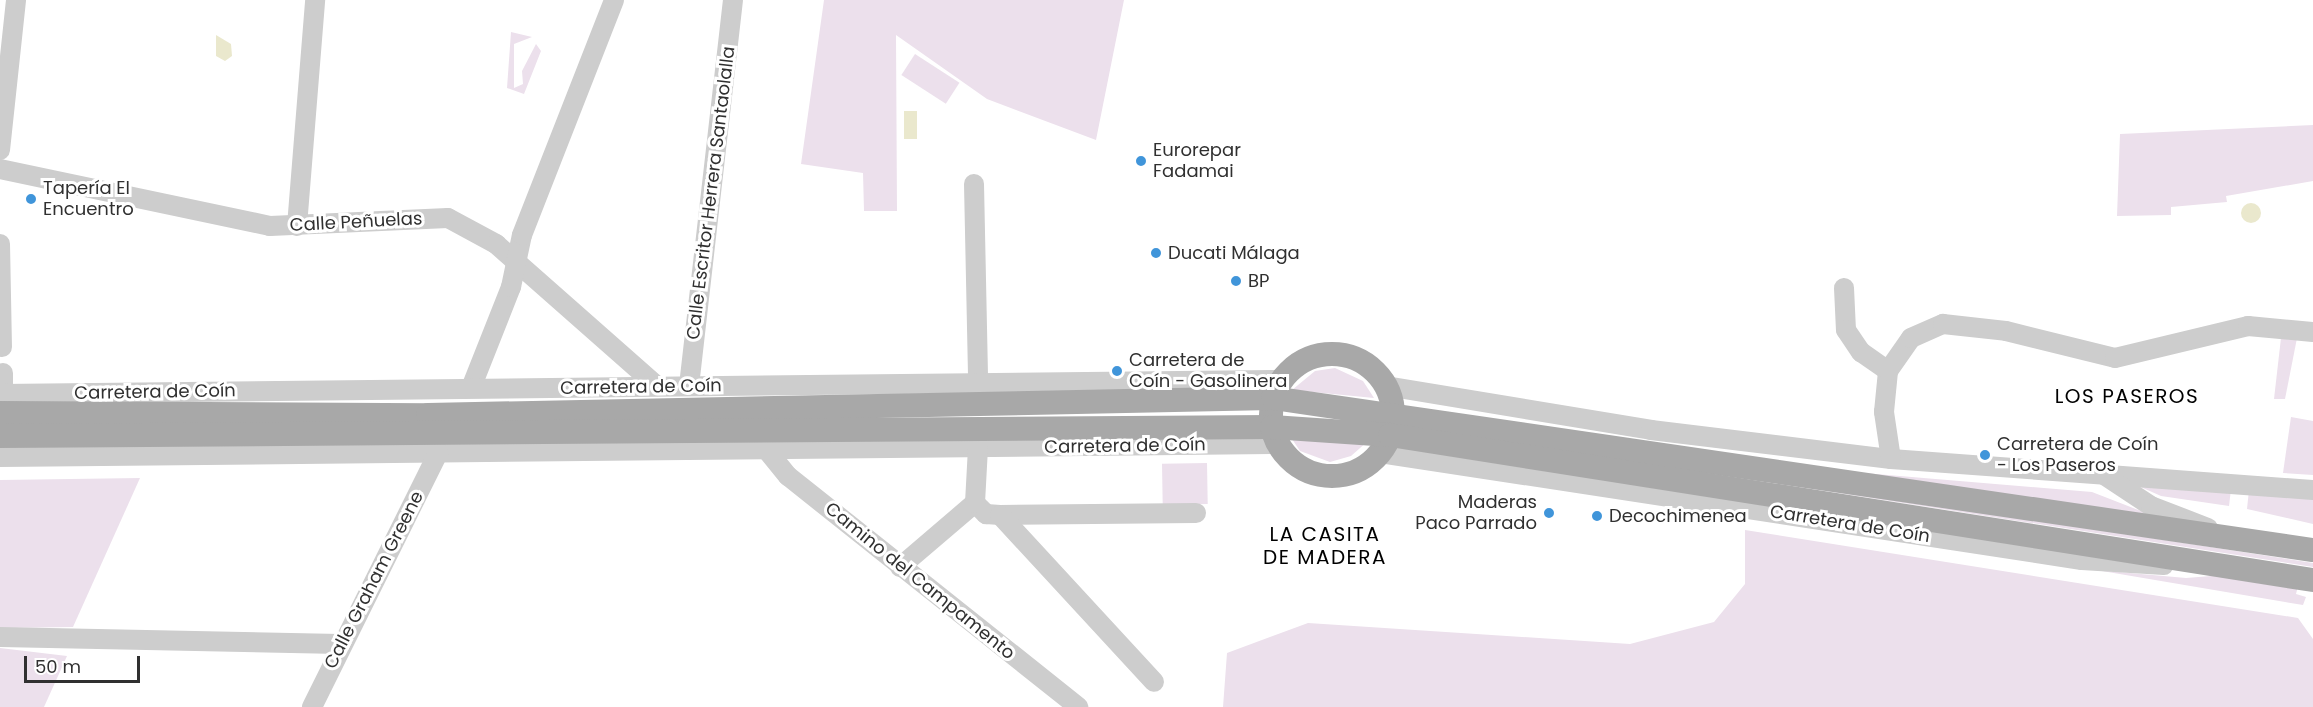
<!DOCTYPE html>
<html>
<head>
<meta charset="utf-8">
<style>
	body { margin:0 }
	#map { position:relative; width:2313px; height:707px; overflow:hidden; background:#fff; font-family:Poppins,sans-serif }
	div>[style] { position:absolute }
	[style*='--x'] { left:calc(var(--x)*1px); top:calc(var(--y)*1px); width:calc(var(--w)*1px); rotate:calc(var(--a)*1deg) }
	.green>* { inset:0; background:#ece0ec; transform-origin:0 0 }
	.water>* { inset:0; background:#eae8cd; transform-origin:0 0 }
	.round { border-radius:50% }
	.minor>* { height:20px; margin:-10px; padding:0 10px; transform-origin:10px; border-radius:10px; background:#cdcdcd }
	.major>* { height:24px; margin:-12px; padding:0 12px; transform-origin:12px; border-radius:12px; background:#a8a8a8 }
	.major>.ring { margin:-12px; padding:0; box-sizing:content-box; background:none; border:24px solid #a8a8a8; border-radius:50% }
	.dots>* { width:16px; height:16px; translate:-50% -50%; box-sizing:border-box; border:3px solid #fff; border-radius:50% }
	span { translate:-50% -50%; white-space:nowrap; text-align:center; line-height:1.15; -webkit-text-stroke:6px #fff; paint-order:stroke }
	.poi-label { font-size:18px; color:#303030 }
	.left { translate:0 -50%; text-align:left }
	.right { translate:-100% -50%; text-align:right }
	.street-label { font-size:18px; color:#303030 }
	.neighbourhood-label { font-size:20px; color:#000; letter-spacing:1.5px }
	.scale { position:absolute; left:24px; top:656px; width:116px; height:27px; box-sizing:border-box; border:3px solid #303030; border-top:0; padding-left:8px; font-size:18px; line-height:21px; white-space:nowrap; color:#303030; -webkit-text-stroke:4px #fff; paint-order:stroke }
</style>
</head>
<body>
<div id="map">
	<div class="green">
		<i style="clip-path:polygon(824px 0,1124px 0,1096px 140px,987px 99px,896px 35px,897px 211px,864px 211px,863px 173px,801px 164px)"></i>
		<i style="clip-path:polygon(511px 32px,532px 37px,514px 44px,514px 88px,523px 84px,522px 71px,536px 44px,541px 51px,524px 94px,507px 88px)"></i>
		<i style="left:915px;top:54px;width:53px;height:25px;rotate:33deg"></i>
		<i style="clip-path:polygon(2313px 125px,2313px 181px,2226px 196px,2227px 202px,2171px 207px,2171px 215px,2117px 216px,2120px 134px)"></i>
		<i style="clip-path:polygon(2281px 338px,2297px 338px,2285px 399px,2274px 399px)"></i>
		<i style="clip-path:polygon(1335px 368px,1363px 381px,1374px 398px,1292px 390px,1315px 371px)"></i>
		<i style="clip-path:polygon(2291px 417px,2313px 421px,2313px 475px,2283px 473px)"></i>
		<i style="clip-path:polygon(1423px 425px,2313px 563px,2313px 567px,1423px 428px)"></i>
		<i style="clip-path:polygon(1288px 433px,1368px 441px,1351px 456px,1330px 462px,1300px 451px)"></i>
		<i style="left:1207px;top:463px;width:41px;height:45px;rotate:89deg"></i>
		<i style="clip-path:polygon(1864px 473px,2092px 492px,2146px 513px,2145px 516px)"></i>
		<i style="clip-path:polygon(140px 478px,73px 627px,0 628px,0 480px)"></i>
		<i style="clip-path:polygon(2125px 480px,2231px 489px,2229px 506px,2161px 496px)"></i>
		<i style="clip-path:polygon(2249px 490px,2313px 497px,2313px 524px,2247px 509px)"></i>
		<i style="clip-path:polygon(1745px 530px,2298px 618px,2313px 639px,2313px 707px,1223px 707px,1227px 653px,1308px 623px,1630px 644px,1714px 622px,1745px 584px)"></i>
		<i style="clip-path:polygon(2096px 570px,2186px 578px,2224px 575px,2298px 586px,2296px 594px,2306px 597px,2303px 605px)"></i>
		<i style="clip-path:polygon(0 648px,67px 656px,44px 707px,0 707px)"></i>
	</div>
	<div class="water">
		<i style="clip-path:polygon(216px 35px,231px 44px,232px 56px,225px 61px,216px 56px)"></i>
		<i style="left:904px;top:111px;width:13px;height:28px"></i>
		<i class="round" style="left:2241px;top:203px;width:20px;height:20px"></i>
	</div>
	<div class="minor">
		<i style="--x:0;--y:150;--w:151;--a:-83.9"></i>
		<i style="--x:0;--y:169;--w:276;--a:11.9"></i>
		<i style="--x:270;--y:226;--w:178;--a:-2.6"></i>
		<i style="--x:448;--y:218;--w:55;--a:28.4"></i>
		<i style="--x:496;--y:244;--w:215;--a:41.4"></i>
		<i style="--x:974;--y:184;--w:199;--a:88.8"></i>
		<i style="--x:297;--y:226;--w:227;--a:-85.4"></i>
		<i style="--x:0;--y:244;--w:103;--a:88.9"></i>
		<i style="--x:1844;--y:288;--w:42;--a:87.3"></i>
		<i style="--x:1846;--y:330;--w:27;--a:56"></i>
		<i style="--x:1861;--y:352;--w:33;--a:35"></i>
		<i style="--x:3;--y:373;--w:21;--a:90"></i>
		<i style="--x:689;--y:386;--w:388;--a:-83.5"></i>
		<i style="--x:1386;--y:386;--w:269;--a:9.4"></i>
		<i style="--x:1651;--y:430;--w:242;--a:6.9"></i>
		<i style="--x:1891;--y:459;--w:423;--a:4.2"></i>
		<i style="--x:471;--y:388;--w:109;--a:-68.4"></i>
		<i style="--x:511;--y:287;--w:53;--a:-78.1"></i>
		<i style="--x:522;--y:235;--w:252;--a:-68.6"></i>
		<i style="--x:0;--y:394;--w:1282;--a:-0.63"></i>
		<i style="--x:766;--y:449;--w:35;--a:51"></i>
		<i style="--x:788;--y:476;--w:371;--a:38.5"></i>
		<i style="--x:1380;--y:453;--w:710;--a:8.67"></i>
		<i style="--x:2082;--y:560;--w:82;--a:3.5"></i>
		<i style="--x:0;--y:457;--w:1278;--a:-0.58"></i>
		<i style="--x:1891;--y:459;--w:48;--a:-98.5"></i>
		<i style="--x:1884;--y:412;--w:41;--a:-84.4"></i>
		<i style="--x:1888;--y:371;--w:40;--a:-55.1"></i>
		<i style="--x:1911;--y:338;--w:35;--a:-24"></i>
		<i style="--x:1943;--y:324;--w:63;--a:6.3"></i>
		<i style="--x:2006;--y:331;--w:112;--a:13.9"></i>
		<i style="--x:2115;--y:358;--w:137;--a:-13.5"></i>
		<i style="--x:2248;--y:326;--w:65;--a:5.3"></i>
		<i style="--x:2104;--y:475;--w:56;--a:33.4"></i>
		<i style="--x:2151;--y:506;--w:61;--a:21.1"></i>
		<i style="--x:975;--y:503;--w:16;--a:45"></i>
		<i style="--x:986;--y:514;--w:14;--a:4"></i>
		<i style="--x:1000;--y:515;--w:196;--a:-0.6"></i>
		<i style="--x:1000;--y:515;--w:227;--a:47.3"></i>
		<i style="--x:900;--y:567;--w:99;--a:-40.5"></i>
		<i style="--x:975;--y:503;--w:56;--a:-86.9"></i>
		<i style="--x:0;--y:637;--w:340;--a:1.2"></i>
		<i style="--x:312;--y:707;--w:284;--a:-63.6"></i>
	</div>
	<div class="major">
		<i class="ring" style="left:1271px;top:354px;width:98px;height:98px"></i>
		<i style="--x:0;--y:413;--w:428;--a:0.3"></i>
		<i style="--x:428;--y:415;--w:845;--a:-1.15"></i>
		<i style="--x:1273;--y:398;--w:1051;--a:8.32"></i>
		<i style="--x:0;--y:436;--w:1272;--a:-0.41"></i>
		<i style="--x:1272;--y:427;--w:118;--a:3.9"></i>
		<i style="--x:1390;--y:435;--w:934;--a:8.93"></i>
	</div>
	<div class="dots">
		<i style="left:1141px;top:161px;background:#4095da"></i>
		<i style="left:31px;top:199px;background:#4095da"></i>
		<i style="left:1156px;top:253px;background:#4095da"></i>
		<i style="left:1236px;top:281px;background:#4095da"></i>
		<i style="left:1117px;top:371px;background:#4095da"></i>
		<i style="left:1985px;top:455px;background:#4095da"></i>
		<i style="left:1549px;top:513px;background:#4095da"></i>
		<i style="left:1597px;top:516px;background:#4095da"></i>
	</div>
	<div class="poi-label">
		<span class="left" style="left:1153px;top:161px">Eurorepar<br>Fadamai</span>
		<span class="left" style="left:43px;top:199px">Tapería El<br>Encuentro</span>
		<span class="left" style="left:1168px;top:253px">Ducati Málaga</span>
		<span class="left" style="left:1248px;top:281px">BP</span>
		<span class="left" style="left:1129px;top:371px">Carretera de<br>Coín - Gasolinera</span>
		<span class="left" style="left:1997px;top:455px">Carretera de Coín<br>- Los Paseros</span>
		<span class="right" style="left:1537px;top:513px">Maderas<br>Paco Parrado</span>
		<span class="left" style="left:1609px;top:516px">Decochimenea</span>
	</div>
	<div class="street-label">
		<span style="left:711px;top:193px;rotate:-83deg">Calle Escritor Herrera Santaolalla</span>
		<span style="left:356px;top:222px;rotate:-3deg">Calle Peñuelas</span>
		<span style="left:641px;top:387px;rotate:-1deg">Carretera de Coín</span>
		<span style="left:155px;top:392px;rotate:-1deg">Carretera de Coín</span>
		<span style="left:1125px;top:446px;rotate:-1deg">Carretera de Coín</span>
		<span style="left:1850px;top:524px;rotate:9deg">Carretera de Coín</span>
		<span style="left:374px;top:580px;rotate:-63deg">Calle Graham Greene</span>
		<span style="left:920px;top:581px;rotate:39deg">Camino del Campamento</span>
	</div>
	<div class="neighbourhood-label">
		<span style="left:2127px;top:396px">LOS PASEROS</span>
		<span style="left:1325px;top:546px">LA CASITA<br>DE MADERA</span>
	</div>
	<div class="scale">50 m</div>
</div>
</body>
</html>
